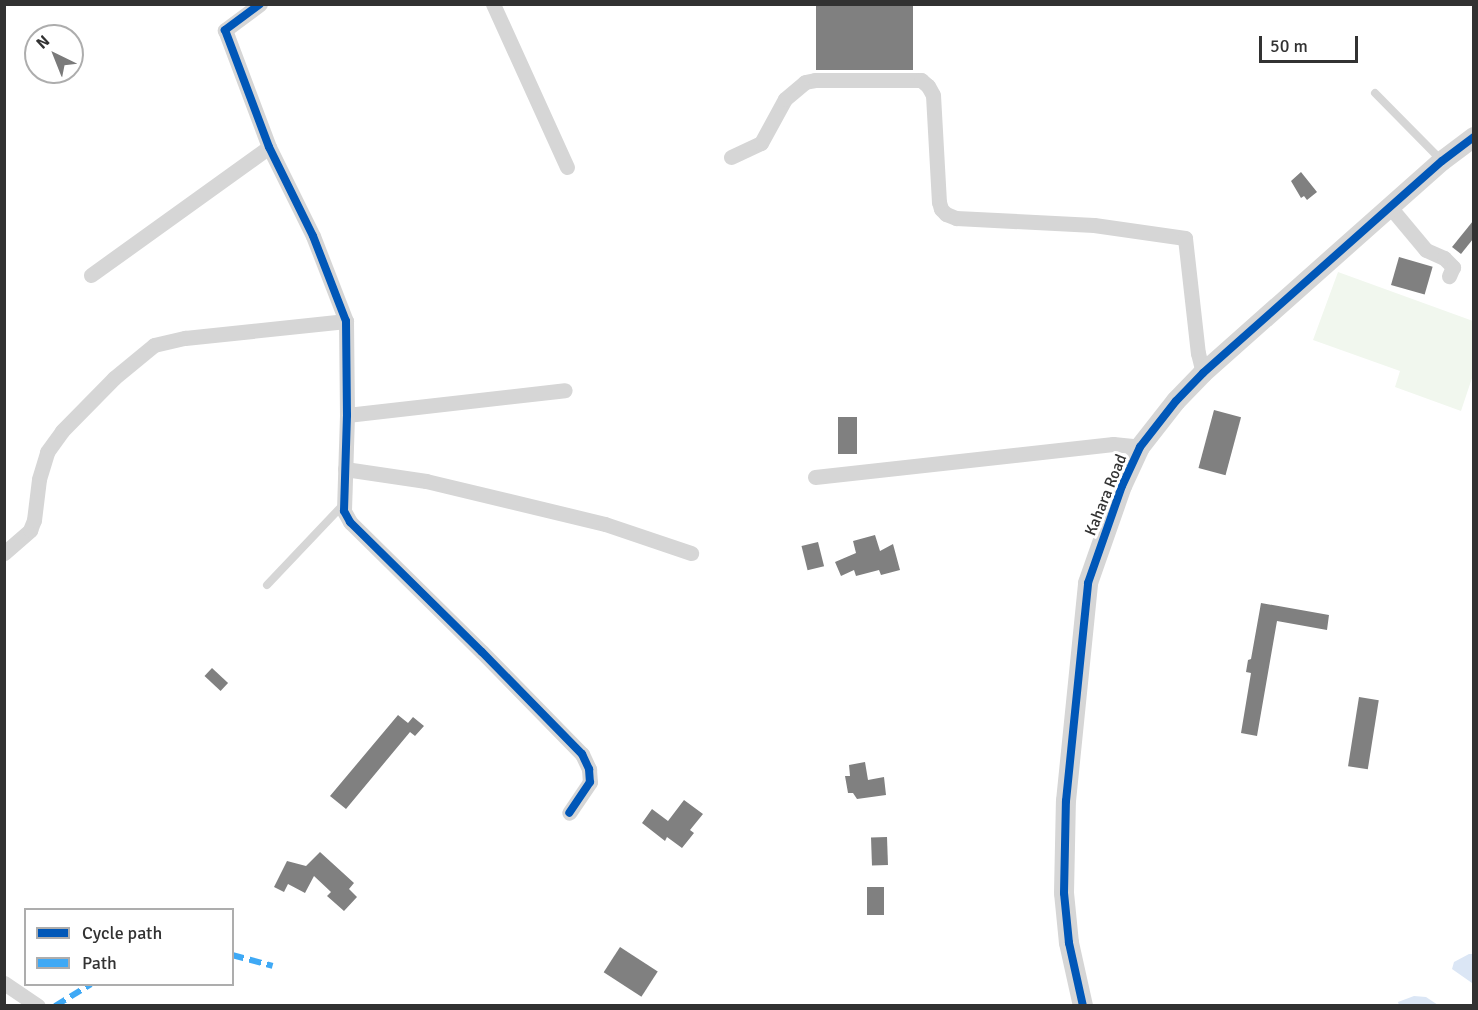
<!DOCTYPE html>
<html>
<head>
<meta charset="utf-8">
<style>
	body { margin:0 }
	#map { position:relative; width:1478px; height:1010px; overflow:hidden; background:#fff; font-family:Signika,sans-serif }
	div>[style] { position:absolute }
	[style*='--x'] { left:calc(var(--x)*1px); top:calc(var(--y)*1px); width:calc(var(--w)*1px); rotate:calc(var(--a)*1deg) }
	.green>* { inset:0; background:#f1f7ee }
	.water>* { inset:0; background:#dbe6f5 }
	.building>* { inset:0; background:#808080; transform-origin:0 0 }
	.service>* { height:8px; margin:-4px; padding:0 4px; transform-origin:4px; border-radius:4px; background:#d6d6d6 }
	.minor>* { height:15px; margin:-7.5px; padding:0 7.5px; transform-origin:7.5px; border-radius:7.5px; background:#d6d6d6 }
	.tertiary>* { height:20px; margin:-10px; padding:0 10px; transform-origin:10px; border-radius:10px; background:#d6d6d6 }
	.quiet>* { height:6px; margin-top:-3px; transform-origin:0; background:repeating-linear-gradient(90deg,#3fa9f5 0 12px,transparent 0 18px) }
	.cycleway>* { height:8px; margin:-4px; padding:0 4px; transform-origin:4px; border-radius:4px; background:#0057b8 }
	span { translate:-50% -50%; white-space:nowrap; text-align:center; line-height:1.15; -webkit-text-stroke:6px #fff; paint-order:stroke }
	.street-label { font-size:16px; color:#323232 }
	.frame { position:absolute; inset:0; border:6px solid #323232; pointer-events:none }
	.legend { position:absolute; left:24px; top:908px; width:210px; height:78px; box-sizing:border-box; background:#fff; border:2px solid #adadad; margin:0; padding:8px 10px; list-style:none; font-size:18px; color:#323232 }
	.legend li { display:flex; align-items:center; gap:12px; height:30px }
	.legend b { width:30px; border:2px solid #adadad }
	.north { position:absolute; left:24px; top:24px; width:60px; height:60px; box-sizing:border-box; background:#fff; border:2px solid #adadad; border-radius:50%; rotate:317deg; font-size:16px; font-weight:700; line-height:24px; text-align:center; color:#323232 }
	.north::after { content:''; display:block; margin:auto; width:21px; height:27px; background:#7a7a7a; clip-path:polygon(50% 0,100% 100%,50% 72%,0 100%) }
	.scale { position:absolute; left:1259px; top:36px; width:99px; height:27px; box-sizing:border-box; border:3px solid #323232; border-top:0; padding-left:8px; font-size:18px; line-height:21px; white-space:nowrap; color:#323232; -webkit-text-stroke:4px #fff; paint-order:stroke }
</style>
</head>
<body>
<div id="map">
	<div class="green">
		<i style="clip-path:polygon(1338px 272px,1473px 321px,1473px 375px,1461px 411px,1395px 387px,1400px 371px,1313px 340px)"></i>
	</div>
	<div class="water">
		<i style="clip-path:polygon(1469px 954px,1473px 954px,1472px 983px,1452px 969px,1454px 962px)"></i>
		<i style="clip-path:polygon(1414px 996px,1426px 997px,1438px 1005px,1399px 1005px,1398px 1002px)"></i>
	</div>
	<div class="building">
		<i style="left:816px;top:4px;width:97px;height:66px"></i>
		<i style="clip-path:polygon(1301px 172px,1317px 192px,1307px 200px,1304px 196px,1301px 198px,1291px 181px)"></i>
		<i style="clip-path:polygon(1473px 221px,1473px 239px,1461px 254px,1452px 247px)"></i>
		<i style="left:1399px;top:257px;width:35px;height:29px;rotate:16deg"></i>
		<i style="left:1214px;top:410px;width:28px;height:60px;rotate:15deg"></i>
		<i style="left:838px;top:417px;width:19px;height:37px"></i>
		<i style="clip-path:polygon(875px 535px,880px 551px,893px 544px,900px 570px,881px 575px,879px 570px,856px 576px,854px 570px,841px 576px,835px 562px,856px 553px,853px 541px)"></i>
		<i style="left:818px;top:542px;width:25px;height:17px;rotate:76deg"></i>
		<i style="clip-path:polygon(1261px 603px,1329px 615px,1327px 630px,1277px 621px,1257px 736px,1241px 733px,1251px 673px,1246px 672px,1248px 660px,1251px 659px)"></i>
		<i style="left:212px;top:668px;width:22px;height:11px;rotate:43deg"></i>
		<i style="left:1359px;top:697px;width:20px;height:70px;rotate:9deg"></i>
		<i style="clip-path:polygon(398px 715px,408px 723px,413px 717px,424px 726px,415px 736px,410px 732px,346px 809px,330px 796px)"></i>
		<i style="clip-path:polygon(865px 762px,868px 780px,884px 777px,886px 795px,857px 799px,853px 793px,848px 793px,845px 776px,850px 776px,849px 765px)"></i>
		<i style="clip-path:polygon(684px 800px,703px 814px,690px 830px,694px 833px,682px 848px,667px 837px,665px 841px,642px 823px,652px 809px,668px 821px)"></i>
		<i style="left:887px;top:837px;width:28px;height:16px;rotate:88deg"></i>
		<i style="clip-path:polygon(320px 852px,354px 883px,349px 889px,357px 897px,344px 911px,327px 896px,331px 892px,314px 876px,305px 893px,288px 884px,284px 892px,274px 887px,287px 861px,306px 866px)"></i>
		<i style="left:867px;top:887px;width:17px;height:28px"></i>
		<i style="left:620px;top:947px;width:45px;height:30px;rotate:33deg"></i>
	</div>
	<div class="service">
		<i style="--x:1375;--y:93;--w:94;--a:45.4"></i>
		<i style="--x:267;--y:585;--w:112;--a:-46.5"></i>
	</div>
	<div class="minor">
		<i style="--x:260;--y:4;--w:44;--a:143.4"></i>
		<i style="--x:225;--y:30;--w:125;--a:69.4"></i>
		<i style="--x:269;--y:147;--w:99;--a:63.7"></i>
		<i style="--x:313;--y:236;--w:91;--a:68.8"></i>
		<i style="--x:346;--y:321;--w:94;--a:89.4"></i>
		<i style="--x:347;--y:415;--w:96;--a:91.8"></i>
		<i style="--x:344;--y:511;--w:13;--a:61"></i>
		<i style="--x:350;--y:522;--w:185;--a:44.6"></i>
		<i style="--x:482;--y:652;--w:143;--a:45.6"></i>
		<i style="--x:582;--y:754;--w:17;--a:65"></i>
		<i style="--x:589;--y:769;--w:13;--a:86"></i>
		<i style="--x:590;--y:782;--w:37;--a:124"></i>
		<i style="--x:493;--y:4;--w:179;--a:65.6"></i>
		<i style="--x:731;--y:157;--w:33;--a:-25"></i>
		<i style="--x:761;--y:143;--w:50;--a:-61.4"></i>
		<i style="--x:785;--y:99;--w:26;--a:-40"></i>
		<i style="--x:805;--y:82;--w:10;--a:-11"></i>
		<i style="--x:815;--y:80;--w:106;--a:0"></i>
		<i style="--x:921;--y:80;--w:9;--a:41"></i>
		<i style="--x:928;--y:86;--w:10;--a:61"></i>
		<i style="--x:933;--y:95;--w:107;--a:86.8"></i>
		<i style="--x:939;--y:202;--w:7;--a:74"></i>
		<i style="--x:941;--y:209;--w:7;--a:45"></i>
		<i style="--x:946;--y:214;--w:11;--a:22"></i>
		<i style="--x:956;--y:218;--w:138;--a:2.9"></i>
		<i style="--x:1094;--y:225;--w:92;--a:8.1"></i>
		<i style="--x:1185;--y:238;--w:116;--a:83.6"></i>
		<i style="--x:1198;--y:353;--w:21;--a:76"></i>
		<i style="--x:1390;--y:207;--w:56;--a:50.1"></i>
		<i style="--x:1426;--y:250;--w:20;--a:24"></i>
		<i style="--x:1444;--y:258;--w:13;--a:45"></i>
		<i style="--x:1453;--y:267;--w:10;--a:114"></i>
		<i style="--x:91;--y:275;--w:219;--a:-35.7"></i>
		<i style="--x:347;--y:415;--w:219;--a:-6.5"></i>
		<i style="--x:345;--y:469;--w:82;--a:8.4"></i>
		<i style="--x:426;--y:481;--w:184;--a:13.5"></i>
		<i style="--x:605;--y:524;--w:91;--a:18.6"></i>
		<i style="--x:815;--y:477;--w:300;--a:-6.3"></i>
		<i style="--x:1113;--y:444;--w:27;--a:6"></i>
		<i style="--x:4;--y:553;--w:35;--a:-41"></i>
		<i style="--x:30;--y:530;--w:11;--a:-68"></i>
		<i style="--x:34;--y:520;--w:41;--a:-83"></i>
		<i style="--x:39;--y:479;--w:28;--a:-73"></i>
		<i style="--x:47;--y:452;--w:26;--a:-54"></i>
		<i style="--x:62;--y:431;--w:74;--a:-45.5"></i>
		<i style="--x:114;--y:378;--w:52;--a:-39.5"></i>
		<i style="--x:154;--y:345;--w:32;--a:-13"></i>
		<i style="--x:185;--y:338;--w:162;--a:-6"></i>
		<i style="--x:4;--y:983;--w:41;--a:34.1"></i>
	</div>
	<div class="tertiary">
		<i style="--x:1083;--y:1006;--w:65;--a:-102.5"></i>
		<i style="--x:1069;--y:943;--w:50;--a:-95.7"></i>
		<i style="--x:1064;--y:893;--w:92;--a:-88.8"></i>
		<i style="--x:1066;--y:801;--w:219;--a:-84.2"></i>
		<i style="--x:1088;--y:583;--w:103;--a:-70.7"></i>
		<i style="--x:1122;--y:486;--w:43;--a:-65.2"></i>
		<i style="--x:1140;--y:447;--w:58;--a:-52"></i>
		<i style="--x:1176;--y:401;--w:39;--a:-46"></i>
		<i style="--x:1203;--y:373;--w:319;--a:-41.6"></i>
		<i style="--x:1442;--y:161;--w:40;--a:-37"></i>
	</div>
	<div class="quiet">
		<i style="--x:232;--y:955;--w:42;--a:15"></i>
		<i style="--x:55;--y:1006;--w:42;--a:-31.4"></i>
	</div>
	<div class="cycleway">
		<i style="--x:260;--y:4;--w:44;--a:143.4"></i>
		<i style="--x:225;--y:30;--w:125;--a:69.4"></i>
		<i style="--x:269;--y:147;--w:99;--a:63.7"></i>
		<i style="--x:313;--y:236;--w:91;--a:68.8"></i>
		<i style="--x:346;--y:321;--w:94;--a:89.4"></i>
		<i style="--x:347;--y:415;--w:96;--a:91.8"></i>
		<i style="--x:344;--y:511;--w:13;--a:61"></i>
		<i style="--x:350;--y:522;--w:185;--a:44.6"></i>
		<i style="--x:482;--y:652;--w:143;--a:45.6"></i>
		<i style="--x:582;--y:754;--w:17;--a:65"></i>
		<i style="--x:589;--y:769;--w:13;--a:86"></i>
		<i style="--x:590;--y:782;--w:37;--a:124"></i>
		<i style="--x:1083;--y:1006;--w:65;--a:-102.5"></i>
		<i style="--x:1069;--y:943;--w:50;--a:-95.7"></i>
		<i style="--x:1064;--y:893;--w:92;--a:-88.8"></i>
		<i style="--x:1066;--y:801;--w:219;--a:-84.2"></i>
		<i style="--x:1088;--y:583;--w:103;--a:-70.7"></i>
		<i style="--x:1122;--y:486;--w:43;--a:-65.2"></i>
		<i style="--x:1140;--y:447;--w:58;--a:-52"></i>
		<i style="--x:1176;--y:401;--w:39;--a:-46"></i>
		<i style="--x:1203;--y:373;--w:319;--a:-41.6"></i>
		<i style="--x:1442;--y:161;--w:40;--a:-37"></i>
	</div>
	<div class="street-label">
		<span style="left:1106px;top:495px;rotate:-68deg">Kahara Road</span>
	</div>
	<div class="frame"></div>
	<ul class="legend">
	<li><b style="height:8px;background:#0057b8"></b>Cycle path</li>
	<li><b style="height:8px;background:#3fa9f5"></b>Path</li>
	</ul>
	<div class="north">N</div>
	<div class="scale">50 m</div>
</div>
</body>
</html>
